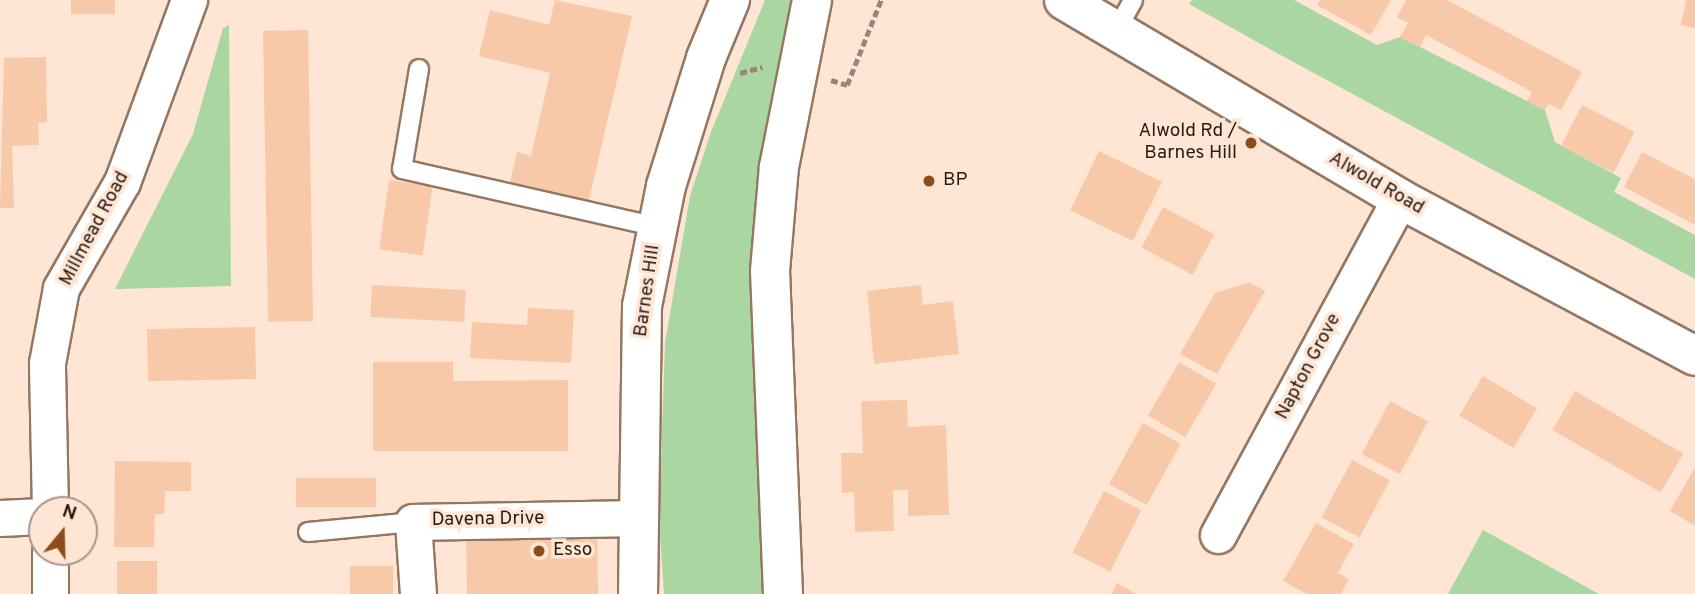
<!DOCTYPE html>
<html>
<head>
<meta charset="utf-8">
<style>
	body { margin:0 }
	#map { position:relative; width:1695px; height:594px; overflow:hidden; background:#ffe5d3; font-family:Overpass,sans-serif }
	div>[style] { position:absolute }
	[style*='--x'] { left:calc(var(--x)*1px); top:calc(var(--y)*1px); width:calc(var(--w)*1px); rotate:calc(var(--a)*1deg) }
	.green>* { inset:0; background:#a9d6a1 }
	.building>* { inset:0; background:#f8c9a8; transform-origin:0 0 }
	.path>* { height:4.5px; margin-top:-2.25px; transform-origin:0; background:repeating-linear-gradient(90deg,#998679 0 7px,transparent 0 10.5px) }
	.roads { filter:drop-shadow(2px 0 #937762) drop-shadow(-2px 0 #937762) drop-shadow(0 2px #937762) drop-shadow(0 -2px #937762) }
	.lane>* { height:18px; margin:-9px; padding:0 9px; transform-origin:9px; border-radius:9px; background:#fff }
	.street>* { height:35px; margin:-17.5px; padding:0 17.5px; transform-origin:17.5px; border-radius:17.5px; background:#fff }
	.secondary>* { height:38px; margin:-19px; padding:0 19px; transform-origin:19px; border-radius:19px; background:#fff }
	.dots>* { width:19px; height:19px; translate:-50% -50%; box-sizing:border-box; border:4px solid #ffe5d3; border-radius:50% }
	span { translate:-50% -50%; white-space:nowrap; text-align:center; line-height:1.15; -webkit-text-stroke:7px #ffe5d3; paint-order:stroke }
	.poi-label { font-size:19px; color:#271c14 }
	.right { translate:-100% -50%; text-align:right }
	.left { translate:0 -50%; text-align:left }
	.street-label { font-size:19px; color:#271c14 }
	.north { position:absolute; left:28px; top:496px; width:70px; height:70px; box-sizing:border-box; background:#ffe5d3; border:2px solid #a99587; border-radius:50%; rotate:19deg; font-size:19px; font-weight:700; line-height:28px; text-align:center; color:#271c14 }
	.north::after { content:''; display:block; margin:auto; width:24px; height:32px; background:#8f4c1b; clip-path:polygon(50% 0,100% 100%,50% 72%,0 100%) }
</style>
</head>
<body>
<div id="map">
	<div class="green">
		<i style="clip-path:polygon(765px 0,800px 0,773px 594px,664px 594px,659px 520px,665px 343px,690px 196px,711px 132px)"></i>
		<i style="clip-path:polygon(1192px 0,1294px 0,1377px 45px,1400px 37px,1545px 110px,1555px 142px,1621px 178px,1614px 192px,1695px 235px,1695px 279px,1275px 52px,1189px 4px)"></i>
		<i style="clip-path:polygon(229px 25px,231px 286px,115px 289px,193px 134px,223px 28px)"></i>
		<i style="clip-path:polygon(1483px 530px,1599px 594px,1448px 594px)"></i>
	</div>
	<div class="building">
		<i style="left:71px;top:0;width:44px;height:14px"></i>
		<i style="clip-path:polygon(555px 0,632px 16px,588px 204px,509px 186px,517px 152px,531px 156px,550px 73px,479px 56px,490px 10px,549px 25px)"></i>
		<i style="clip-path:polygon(1320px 0,1391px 0,1371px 35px,1317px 5px)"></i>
		<i style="clip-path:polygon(1406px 0,1447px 0,1582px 72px,1561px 110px,1549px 104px,1545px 110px,1527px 101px,1532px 92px,1426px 35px,1420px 47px,1400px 37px,1408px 23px,1397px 17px)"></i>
		<i style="clip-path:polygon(1686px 0,1695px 0,1695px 28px,1681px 25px)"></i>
		<i style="left:308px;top:30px;width:291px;height:45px;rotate:89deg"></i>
		<i style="clip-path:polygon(46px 57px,47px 122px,38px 123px,39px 145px,12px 146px,14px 208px,0 208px,4px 58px)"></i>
		<i style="left:1582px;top:105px;width:59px;height:46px;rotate:27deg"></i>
		<i style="left:1099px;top:151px;width:70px;height:66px;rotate:26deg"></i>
		<i style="clip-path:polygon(1642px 152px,1695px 179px,1695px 225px,1624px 187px)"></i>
		<i style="left:389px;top:180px;width:44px;height:70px;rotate:8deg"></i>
		<i style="left:1163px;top:207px;width:58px;height:46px;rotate:28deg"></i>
		<i style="clip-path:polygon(1249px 282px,1265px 291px,1217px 374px,1180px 354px,1215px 293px)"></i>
		<i style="left:372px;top:285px;width:94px;height:32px;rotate:3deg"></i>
		<i style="clip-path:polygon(921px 285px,923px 305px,953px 301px,959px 354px,874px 364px,867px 291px)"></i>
		<i style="clip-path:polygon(528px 308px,574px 310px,571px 363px,470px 358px,472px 322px,527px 325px)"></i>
		<i style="left:255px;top:327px;width:52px;height:108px;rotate:89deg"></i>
		<i style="clip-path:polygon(373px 362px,453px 362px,453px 381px,568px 380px,568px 451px,373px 451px)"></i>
		<i style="left:1179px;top:362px;width:43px;height:62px;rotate:30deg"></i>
		<i style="left:1483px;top:376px;width:63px;height:46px;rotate:31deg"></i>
		<i style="left:1575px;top:391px;width:125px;height:45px;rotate:30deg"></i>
		<i style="clip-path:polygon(907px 400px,908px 427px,946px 425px,949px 515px,908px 516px,908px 490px,893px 490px,894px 531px,855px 532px,854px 492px,842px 493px,841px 453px,863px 453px,861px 401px)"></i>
		<i style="left:1390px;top:401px;width:43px;height:60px;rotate:28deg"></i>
		<i style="left:1143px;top:423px;width:43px;height:70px;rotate:29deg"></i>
		<i style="left:1352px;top:460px;width:43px;height:65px;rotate:28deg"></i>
		<i style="clip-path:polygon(115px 461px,191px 462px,191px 491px,165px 491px,164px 514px,155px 514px,154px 547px,114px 547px)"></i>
		<i style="clip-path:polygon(1695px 467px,1695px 526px,1670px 511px)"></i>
		<i style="left:296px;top:478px;width:80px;height:29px"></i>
		<i style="left:1104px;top:491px;width:42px;height:69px;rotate:27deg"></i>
		<i style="clip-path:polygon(1316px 523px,1354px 544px,1338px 573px,1349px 579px,1341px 594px,1307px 594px,1283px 581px)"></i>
		<i style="left:597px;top:533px;width:61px;height:131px;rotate:89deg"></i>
		<i style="left:117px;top:561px;width:40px;height:33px"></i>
		<i style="left:350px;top:566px;width:43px;height:28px"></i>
		<i style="clip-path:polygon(1117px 583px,1136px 594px,1111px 594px)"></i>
	</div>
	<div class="path">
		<i style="--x:740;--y:73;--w:23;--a:-15"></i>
		<i style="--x:831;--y:80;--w:17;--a:17"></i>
		<i style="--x:847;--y:85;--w:92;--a:-68.2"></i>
	</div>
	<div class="roads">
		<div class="lane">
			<i style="--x:1116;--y:31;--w:35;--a:-61"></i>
			<i style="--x:419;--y:69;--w:101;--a:99.6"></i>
			<i style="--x:402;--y:169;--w:262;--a:12.8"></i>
			<i style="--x:308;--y:532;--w:105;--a:-5.4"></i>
		</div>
		<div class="street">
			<i style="--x:50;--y:510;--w:147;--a:-91.2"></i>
			<i style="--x:47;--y:363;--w:76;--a:-79.4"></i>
			<i style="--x:61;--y:288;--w:122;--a:-60.1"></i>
			<i style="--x:122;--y:182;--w:194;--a:-69.8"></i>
			<i style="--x:0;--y:518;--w:42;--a:-2.7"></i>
			<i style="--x:1218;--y:535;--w:382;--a:-61.6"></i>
			<i style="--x:50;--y:594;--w:42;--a:-90"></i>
			<i style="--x:418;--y:594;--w:72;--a:-94"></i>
			<i style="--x:413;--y:522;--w:223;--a:-1"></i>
		</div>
		<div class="secondary">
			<i style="--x:1064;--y:0;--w:391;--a:30.6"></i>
			<i style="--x:1400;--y:199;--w:334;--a:28"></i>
			<i style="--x:638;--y:594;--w:288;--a:-89.2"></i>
			<i style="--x:642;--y:306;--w:122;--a:-78.7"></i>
			<i style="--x:666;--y:186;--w:134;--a:-72.6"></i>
			<i style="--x:706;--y:58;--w:63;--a:-67.5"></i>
			<i style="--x:783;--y:594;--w:323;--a:-92.3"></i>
			<i style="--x:770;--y:271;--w:104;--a:-85.1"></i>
			<i style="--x:779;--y:167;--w:170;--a:-78.8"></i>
		</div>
	</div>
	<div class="dots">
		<i style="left:1251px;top:143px;background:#8f4c1b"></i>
		<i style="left:929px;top:181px;background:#8f4c1b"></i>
		<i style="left:539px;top:551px;background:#8f4c1b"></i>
	</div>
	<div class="poi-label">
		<span class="right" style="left:1237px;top:143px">Alwold Rd /<br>Barnes Hill</span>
		<span class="left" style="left:943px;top:181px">BP</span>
		<span class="left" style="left:553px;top:551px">Esso</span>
	</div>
	<div class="street-label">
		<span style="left:1376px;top:184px;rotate:30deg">Alwold Road</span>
		<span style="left:95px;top:229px;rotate:-62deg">Millmead Road</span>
		<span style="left:648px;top:291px;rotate:-82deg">Barnes Hill</span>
		<span style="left:1309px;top:367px;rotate:-62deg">Napton Grove</span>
		<span style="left:488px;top:520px;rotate:-1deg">Davena Drive</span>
	</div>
	<div class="north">N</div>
</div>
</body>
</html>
